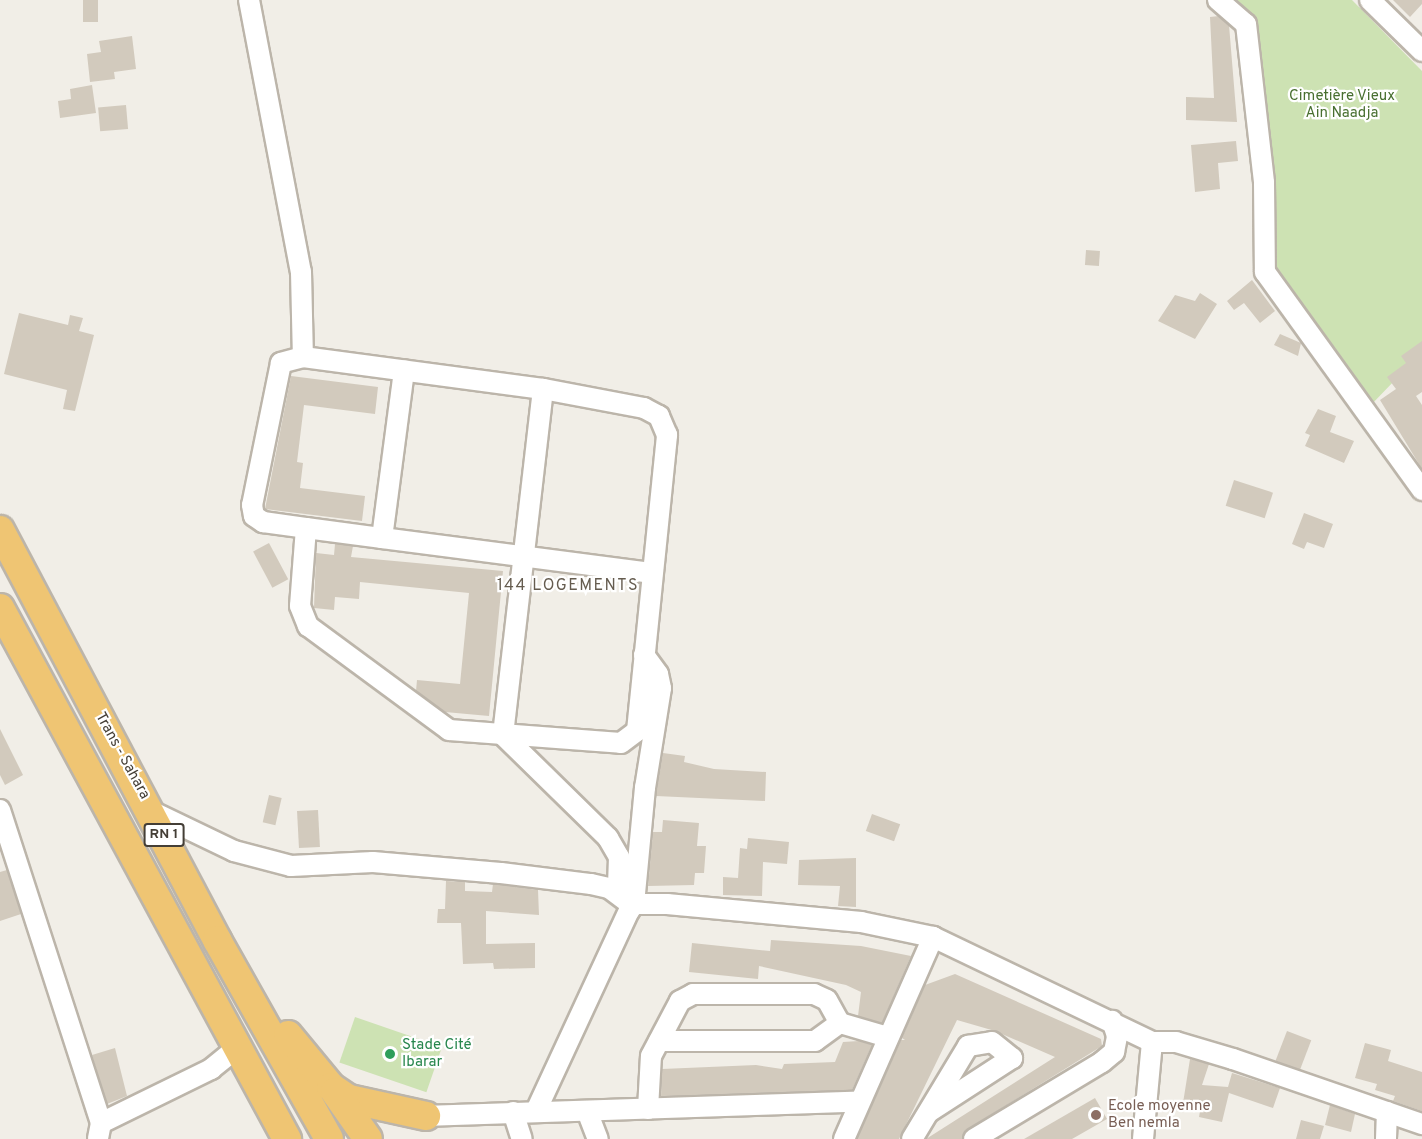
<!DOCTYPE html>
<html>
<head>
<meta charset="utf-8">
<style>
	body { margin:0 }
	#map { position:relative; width:1422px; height:1139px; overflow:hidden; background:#f1eee7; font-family:Overpass,sans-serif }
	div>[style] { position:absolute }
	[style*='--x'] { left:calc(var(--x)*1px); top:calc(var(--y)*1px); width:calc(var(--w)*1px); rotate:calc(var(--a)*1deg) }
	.green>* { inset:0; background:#cde2b3; transform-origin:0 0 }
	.building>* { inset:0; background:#d2cabd; transform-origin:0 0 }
	.roads { filter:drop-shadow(2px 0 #bcb5aa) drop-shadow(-2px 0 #bcb5aa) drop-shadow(0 2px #bcb5aa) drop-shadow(0 -2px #bcb5aa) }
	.minor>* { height:20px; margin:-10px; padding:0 10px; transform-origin:10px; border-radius:10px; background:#fff }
	.highway>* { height:28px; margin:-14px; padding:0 14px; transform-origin:14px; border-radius:14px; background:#efc573 }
	.dots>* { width:16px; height:16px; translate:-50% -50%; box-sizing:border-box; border:3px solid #fff; border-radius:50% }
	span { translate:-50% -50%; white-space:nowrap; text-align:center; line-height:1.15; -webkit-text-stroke:4.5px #fff; paint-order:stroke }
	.shield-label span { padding:2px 4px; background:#fff; border:2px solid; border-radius:4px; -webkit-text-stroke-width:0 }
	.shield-label { font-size:14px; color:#443e36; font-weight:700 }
	.park-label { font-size:15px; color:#486f30 }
	.street-label { font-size:15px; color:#443e36 }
	.leisure-label { font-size:15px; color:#27864d }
	.left { translate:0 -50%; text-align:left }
	.education-label { font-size:15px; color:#785e54 }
	.neighbourhood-label { font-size:16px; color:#655c4f; letter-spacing:1.5px }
</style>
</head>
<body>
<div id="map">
	<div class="green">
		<i style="clip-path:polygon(1231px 0,1352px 0,1422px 71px,1422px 352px,1370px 406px,1271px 266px,1271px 194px)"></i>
		<i style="left:355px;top:1017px;width:92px;height:48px;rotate:19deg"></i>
	</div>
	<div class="building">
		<i style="left:83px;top:0;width:15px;height:22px"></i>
		<i style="clip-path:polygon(1393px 0,1422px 0,1422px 4px,1410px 17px)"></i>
		<i style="clip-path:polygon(1219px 16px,1229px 25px,1237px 122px,1186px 120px,1186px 97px,1214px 98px,1210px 17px)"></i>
		<i style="clip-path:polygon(132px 36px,136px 69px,114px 72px,115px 79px,90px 82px,87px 54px,101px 52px,99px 41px)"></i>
		<i style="clip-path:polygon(92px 85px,96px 113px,60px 118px,58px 101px,71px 99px,70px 89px)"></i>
		<i style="left:126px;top:105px;width:24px;height:28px;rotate:85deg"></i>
		<i style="clip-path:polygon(1236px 141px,1238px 161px,1218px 163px,1220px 189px,1195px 192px,1191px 145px)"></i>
		<i style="left:1086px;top:250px;width:14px;height:15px;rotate:4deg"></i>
		<i style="clip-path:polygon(1252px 280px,1275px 311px,1260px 323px,1244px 303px,1234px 310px,1227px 301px)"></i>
		<i style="clip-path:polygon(1200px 293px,1217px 304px,1195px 339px,1158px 321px,1175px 295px,1195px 301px)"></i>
		<i style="clip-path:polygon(19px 313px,68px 325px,70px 315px,83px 318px,79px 331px,94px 335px,75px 411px,63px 409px,67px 390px,4px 374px)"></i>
		<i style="clip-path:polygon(1280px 334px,1301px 343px,1298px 356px,1274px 345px)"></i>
		<i style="clip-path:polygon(1422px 341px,1422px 392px,1416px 396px,1422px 405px,1422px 469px,1380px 400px,1396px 389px,1387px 377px,1406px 363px,1401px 356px)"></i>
		<i style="clip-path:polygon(291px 376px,378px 387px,375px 414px,304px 405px,297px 462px,303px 463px,300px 488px,365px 496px,362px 521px,265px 509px)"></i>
		<i style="clip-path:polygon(1318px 409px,1336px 416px,1330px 432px,1354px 441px,1344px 463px,1305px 446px,1310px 435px,1305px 433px)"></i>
		<i style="left:1234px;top:480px;width:41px;height:27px;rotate:18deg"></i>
		<i style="clip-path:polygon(1304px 513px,1333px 524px,1324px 548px,1307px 542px,1304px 549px,1292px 544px)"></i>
		<i style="left:269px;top:543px;width:41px;height:18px;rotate:62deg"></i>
		<i style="clip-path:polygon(335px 544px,353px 546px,351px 557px,503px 571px,489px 716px,445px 712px,416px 691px,417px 680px,460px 684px,469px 593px,360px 582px,359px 599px,335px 597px,334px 610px,314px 608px,316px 553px,334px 555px)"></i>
		<i style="clip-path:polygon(0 729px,23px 775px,5px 785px,0 775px)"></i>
		<i style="clip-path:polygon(663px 753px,685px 756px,684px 762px,714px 769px,766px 772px,765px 801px,656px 796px)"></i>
		<i style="left:269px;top:795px;width:13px;height:28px;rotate:13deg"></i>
		<i style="left:318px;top:810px;width:37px;height:21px;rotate:87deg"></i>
		<i style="left:872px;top:814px;width:30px;height:18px;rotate:20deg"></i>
		<i style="clip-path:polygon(663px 820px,699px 823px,697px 846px,706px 846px,704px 873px,695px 873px,694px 885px,648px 886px,653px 832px,662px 832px)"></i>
		<i style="clip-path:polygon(748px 838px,789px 842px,787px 864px,763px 862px,762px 896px,723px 895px,723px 877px,738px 878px,740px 848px,747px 849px)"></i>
		<i style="clip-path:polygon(856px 858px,856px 907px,838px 906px,840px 886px,798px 885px,799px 860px)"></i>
		<i style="clip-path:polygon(7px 870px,21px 914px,0 921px,0 872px)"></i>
		<i style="clip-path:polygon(446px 881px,465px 882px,465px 891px,492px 892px,493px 884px,538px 890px,539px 915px,486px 911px,486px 944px,535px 943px,535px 968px,494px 969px,493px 963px,463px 964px,461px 923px,437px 923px,438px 909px,445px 909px)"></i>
		<i style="clip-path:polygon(771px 940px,861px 946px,911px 956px,882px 1023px,858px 1016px,861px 992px,846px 985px,759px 966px,758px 979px,689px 972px,692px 943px,770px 951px)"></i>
		<i style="clip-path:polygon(955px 974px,1101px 1039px,1102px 1046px,968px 1129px,962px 1139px,926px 1139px,1055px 1057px,995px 1031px,957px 1020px,899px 1139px,857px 1139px,901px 1040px,905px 1040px,902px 1038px,925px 985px)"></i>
		<i style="left:1287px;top:1031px;width:26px;height:32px;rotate:21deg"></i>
		<i style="clip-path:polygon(859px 1041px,872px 1045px,852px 1090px,661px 1096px,662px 1069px,756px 1065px,782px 1069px,784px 1064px,835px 1062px,843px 1042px)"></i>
		<i style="clip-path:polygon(1365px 1043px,1391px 1050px,1388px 1061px,1422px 1072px,1422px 1111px,1393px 1101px,1395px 1096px,1375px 1090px,1377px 1084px,1355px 1078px)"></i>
		<i style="clip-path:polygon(115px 1048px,127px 1096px,107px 1104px,92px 1055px)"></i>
		<i style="clip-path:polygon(1190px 1059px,1209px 1064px,1202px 1085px,1228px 1087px,1232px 1073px,1280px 1088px,1273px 1108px,1229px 1093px,1222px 1122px,1199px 1117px,1201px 1105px,1183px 1103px)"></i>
		<i style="clip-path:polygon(1095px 1098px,1107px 1119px,1072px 1139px,1024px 1139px)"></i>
		<i style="clip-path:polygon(1330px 1105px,1355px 1114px,1351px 1132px,1325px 1125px)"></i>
		<i style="clip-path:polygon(1301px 1120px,1324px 1126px,1320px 1139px,1296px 1139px)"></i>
	</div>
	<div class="roads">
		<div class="minor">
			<i style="--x:249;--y:0;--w:277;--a:79.2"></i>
			<i style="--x:301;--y:272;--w:85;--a:88.7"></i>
			<i style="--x:1218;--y:0;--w:37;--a:41"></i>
			<i style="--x:1246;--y:24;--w:160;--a:83.5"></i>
			<i style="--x:1264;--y:183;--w:89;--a:89.4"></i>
			<i style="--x:1265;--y:272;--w:269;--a:54.2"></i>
			<i style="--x:1370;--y:0;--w:73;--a:44.4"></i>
			<i style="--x:543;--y:389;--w:348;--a:96.6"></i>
			<i style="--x:503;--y:735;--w:147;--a:44.4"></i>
			<i style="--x:608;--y:838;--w:22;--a:60"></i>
			<i style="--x:619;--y:857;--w:36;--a:92"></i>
			<i style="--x:306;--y:528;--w:78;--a:94.4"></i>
			<i style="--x:300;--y:606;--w:22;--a:68"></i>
			<i style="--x:308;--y:626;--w:175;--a:36.4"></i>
			<i style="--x:449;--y:730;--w:172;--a:4.3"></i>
			<i style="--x:621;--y:743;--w:20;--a:-37"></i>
			<i style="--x:637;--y:731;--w:298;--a:-84.2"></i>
			<i style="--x:667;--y:435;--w:21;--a:-113"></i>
			<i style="--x:659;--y:416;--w:17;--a:-152"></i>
			<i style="--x:644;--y:408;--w:103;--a:-169.3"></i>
			<i style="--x:543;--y:389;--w:242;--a:-172.4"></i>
			<i style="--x:303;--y:357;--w:23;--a:165"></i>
			<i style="--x:281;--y:363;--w:145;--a:101.5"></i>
			<i style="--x:252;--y:505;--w:11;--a:80"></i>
			<i style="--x:254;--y:516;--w:11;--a:34"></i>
			<i style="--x:263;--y:522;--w:43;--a:7.9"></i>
			<i style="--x:306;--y:528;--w:77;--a:7.5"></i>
			<i style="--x:382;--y:538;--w:271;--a:7.4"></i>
			<i style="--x:382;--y:538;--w:169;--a:-82.5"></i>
			<i style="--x:0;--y:810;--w:329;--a:72.1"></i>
			<i style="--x:101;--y:1123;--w:16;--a:101"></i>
			<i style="--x:153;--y:812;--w:90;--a:25.7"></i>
			<i style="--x:234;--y:851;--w:59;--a:14.7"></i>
			<i style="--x:291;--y:866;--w:82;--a:-2.8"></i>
			<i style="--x:373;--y:862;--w:128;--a:4.9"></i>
			<i style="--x:501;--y:873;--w:91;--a:7"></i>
			<i style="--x:591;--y:884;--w:18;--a:13"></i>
			<i style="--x:609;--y:888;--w:20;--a:37"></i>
			<i style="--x:634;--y:904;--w:117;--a:-84.6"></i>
			<i style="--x:645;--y:788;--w:101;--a:-80.9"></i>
			<i style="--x:661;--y:688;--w:14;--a:-102"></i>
			<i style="--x:658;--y:674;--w:24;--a:-126"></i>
			<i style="--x:659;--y:1041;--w:156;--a:0"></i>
			<i style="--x:815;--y:1041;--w:31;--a:-36"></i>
			<i style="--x:648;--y:1109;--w:53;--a:-86.8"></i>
			<i style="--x:651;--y:1056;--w:62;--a:-62.2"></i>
			<i style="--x:680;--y:1001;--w:15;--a:-28"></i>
			<i style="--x:693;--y:994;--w:121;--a:0"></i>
			<i style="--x:814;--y:994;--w:14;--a:25"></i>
			<i style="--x:827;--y:1000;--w:26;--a:61"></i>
			<i style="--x:840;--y:1023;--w:50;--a:16.3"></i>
			<i style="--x:536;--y:1111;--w:221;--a:-65.1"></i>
			<i style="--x:629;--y:911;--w:9;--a:-54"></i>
			<i style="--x:634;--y:904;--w:33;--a:0"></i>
			<i style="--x:667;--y:904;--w:195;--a:5.3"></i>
			<i style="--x:861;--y:922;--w:74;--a:11.8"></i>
			<i style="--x:933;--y:937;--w:243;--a:25.6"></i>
			<i style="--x:1152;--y:1042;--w:24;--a:0"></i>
			<i style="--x:1176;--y:1042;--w:59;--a:16.6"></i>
			<i style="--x:1233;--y:1059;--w:200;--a:19"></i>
			<i style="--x:587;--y:1111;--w:30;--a:69"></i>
			<i style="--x:513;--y:1112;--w:28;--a:72"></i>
			<i style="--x:426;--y:1116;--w:432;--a:-1.9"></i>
			<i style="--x:101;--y:1123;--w:123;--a:-26.1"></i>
			<i style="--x:211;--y:1069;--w:32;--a:-39"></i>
			<i style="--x:844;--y:1139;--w:221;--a:-66.2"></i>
			<i style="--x:912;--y:1139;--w:109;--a:-58.9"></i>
			<i style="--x:968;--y:1046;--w:24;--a:-9"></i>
			<i style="--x:992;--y:1042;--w:26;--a:39"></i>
			<i style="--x:1012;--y:1058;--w:99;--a:147"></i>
			<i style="--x:974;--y:1139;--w:149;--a:-31"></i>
			<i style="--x:1102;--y:1062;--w:16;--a:-40"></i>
			<i style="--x:1114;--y:1052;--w:16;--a:-79"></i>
			<i style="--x:1117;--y:1036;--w:16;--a:-108"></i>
			<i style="--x:1143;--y:1139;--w:97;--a:-84.7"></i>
			<i style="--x:1386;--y:1139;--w:27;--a:-88"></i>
		</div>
		<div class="highway">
			<i style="--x:0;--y:530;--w:464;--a:62.1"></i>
			<i style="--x:217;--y:940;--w:228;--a:60.6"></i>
			<i style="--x:0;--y:608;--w:604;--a:61.61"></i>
			<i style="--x:288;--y:1035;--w:67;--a:50.4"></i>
			<i style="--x:331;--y:1087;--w:22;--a:34"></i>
			<i style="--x:349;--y:1099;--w:79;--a:12.4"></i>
			<i style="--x:335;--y:1092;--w:57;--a:54.9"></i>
		</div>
	</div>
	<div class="dots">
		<i style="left:390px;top:1054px;background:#2e9e5b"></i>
		<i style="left:1096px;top:1115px;background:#8d6e63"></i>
	</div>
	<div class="shield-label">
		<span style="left:164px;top:835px">RN 1</span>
	</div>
	<div class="park-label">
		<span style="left:1342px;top:105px">Cimetière Vieux<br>Ain Naadja</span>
	</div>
	<div class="street-label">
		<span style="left:122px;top:756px;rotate:61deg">Trans - Sahara</span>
	</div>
	<div class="leisure-label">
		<span class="left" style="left:402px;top:1054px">Stade Cité<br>Ibarar</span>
	</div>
	<div class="education-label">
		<span class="left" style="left:1108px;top:1115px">Ecole moyenne<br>Ben nemla</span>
	</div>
	<div class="neighbourhood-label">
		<span style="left:568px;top:586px">144 LOGEMENTS</span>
	</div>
</div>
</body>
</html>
